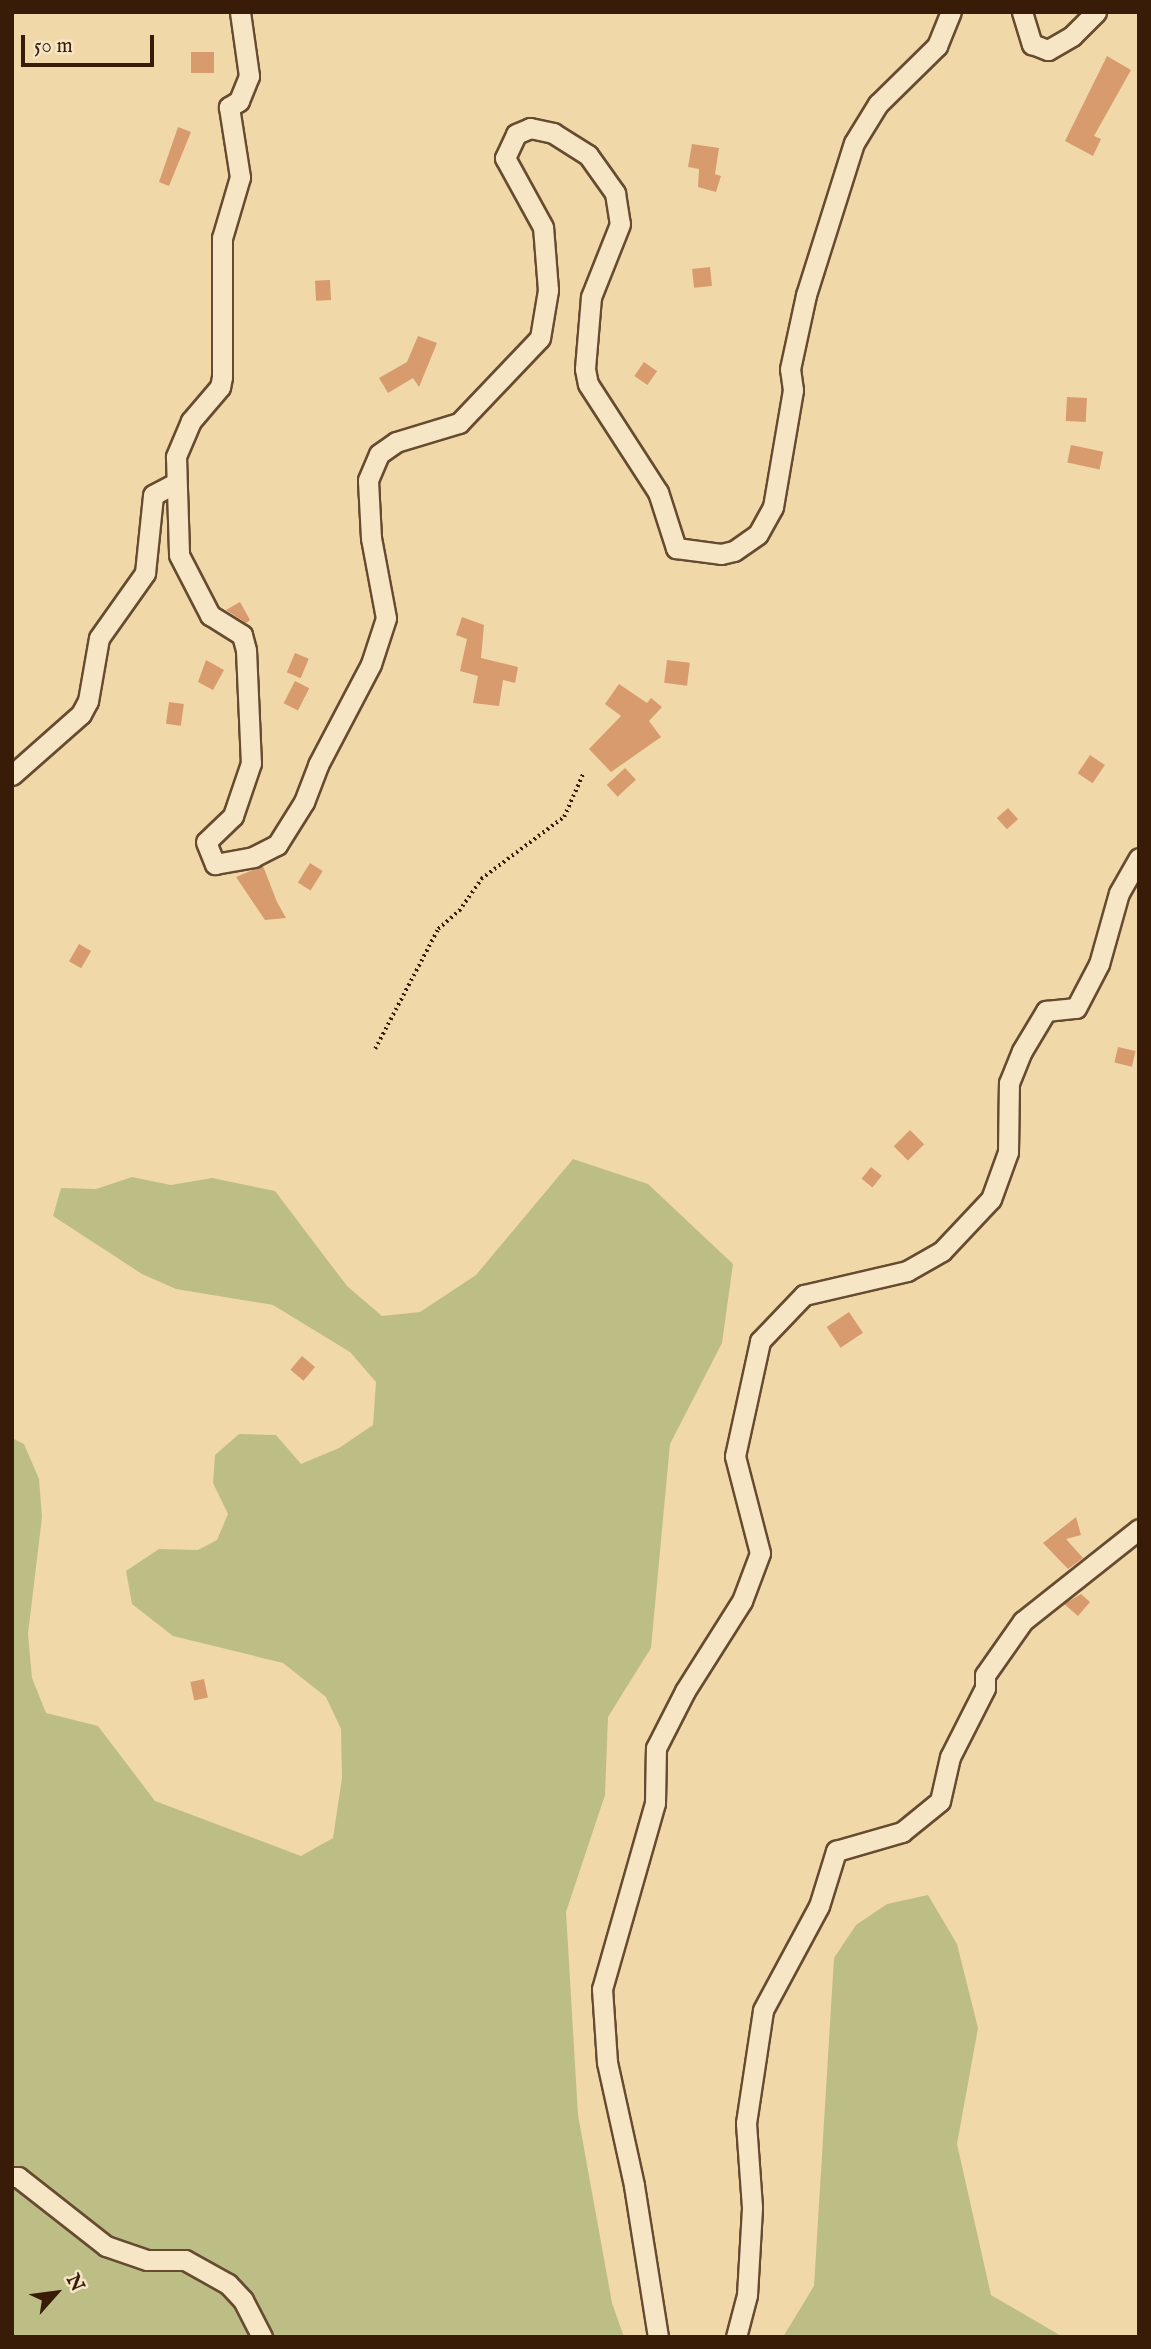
<!DOCTYPE html>
<html>
<head>
<meta charset="utf-8">
<style>
	body { margin:0 }
	#map { position:relative; width:1151px; height:2349px; overflow:hidden; background:#f1d8a8; font-family:"IM FELL English",serif }
	div>[style] { position:absolute }
	[style*='--x'] { left:calc(var(--x)*1px); top:calc(var(--y)*1px); width:calc(var(--w)*1px); rotate:calc(var(--a)*1deg) }
	.green>* { inset:0; background:#bdbe85 }
	.building>* { inset:0; background:#d79b6e; transform-origin:0 0 }
	.path>* { height:3.5px; margin-top:-1.75px; transform-origin:0; background:repeating-linear-gradient(90deg,#391c08 0 2px,transparent 0 5.5px) }
	.roads { filter:drop-shadow(2px 0 #674b30) drop-shadow(-2px 0 #674b30) drop-shadow(0 2px #674b30) drop-shadow(0 -2px #674b30) }
	.minor>* { height:19px; margin:-9.5px; padding:0 9.5px; transform-origin:9.5px; border-radius:9.5px; background:#f6e6c6 }
	span { translate:-50% -50%; white-space:nowrap; text-align:center; line-height:1.15; -webkit-text-stroke:5px #f6e6c6; paint-order:stroke }
	.frame { position:absolute; inset:0; border:14px solid #391c08; pointer-events:none }
	.north { position:absolute; left:21px; top:2258px; width:70px; height:70px; -webkit-text-stroke:5px #f6e6c6; paint-order:stroke; rotate:62deg; font-size:19px; font-weight:700; line-height:28px; text-align:center; color:#391c08 }
	.north::after { content:''; display:block; margin:auto; width:24px; height:32px; background:#391c08; clip-path:polygon(50% 0,100% 100%,50% 72%,0 100%) }
	.scale { position:absolute; left:21px; top:35px; width:133px; height:32px; box-sizing:border-box; border:4px solid #391c08; border-top:0; padding-left:9px; font-size:21px; line-height:24px; white-space:nowrap; color:#391c08; -webkit-text-stroke:5px #f6e6c6; paint-order:stroke }
</style>
</head>
<body>
<div id="map">
	<div class="green">
		<i style="clip-path:polygon(573px 1159px,648px 1184px,733px 1264px,722px 1343px,670px 1444px,651px 1648px,608px 1717px,605px 1795px,566px 1912px,578px 2115px,612px 2303px,624px 2337px,12px 2337px,12px 1438px,24px 1444px,39px 1479px,42px 1517px,28px 1634px,32px 1678px,46px 1713px,98px 1726px,155px 1801px,301px 1856px,333px 1838px,342px 1778px,341px 1729px,326px 1697px,283px 1663px,173px 1636px,132px 1604px,126px 1571px,159px 1549px,198px 1550px,217px 1540px,228px 1514px,213px 1483px,215px 1455px,239px 1434px,276px 1435px,301px 1464px,339px 1448px,373px 1425px,376px 1382px,350px 1352px,273px 1305px,176px 1289px,142px 1274px,53px 1216px,61px 1188px,96px 1189px,132px 1177px,171px 1185px,212px 1178px,275px 1191px,347px 1286px,382px 1316px,420px 1312px,476px 1275px)"></i>
		<i style="clip-path:polygon(928px 1895px,957px 1944px,978px 2028px,957px 2144px,991px 2295px,1063px 2337px,783px 2337px,814px 2286px,834px 1958px,856px 1925px,887px 1904px)"></i>
	</div>
	<div class="building">
		<i style="left:191px;top:52px;width:23px;height:21px"></i>
		<i style="clip-path:polygon(1107px 56px,1131px 70px,1094px 136px,1101px 139px,1093px 156px,1065px 141px)"></i>
		<i style="clip-path:polygon(178px 127px,191px 132px,169px 186px,159px 182px)"></i>
		<i style="clip-path:polygon(692px 144px,719px 148px,715px 174px,721px 176px,716px 192px,698px 187px,699px 169px,688px 167px)"></i>
		<i style="left:710px;top:267px;width:19px;height:18px;rotate:84deg"></i>
		<i style="left:330px;top:280px;width:20px;height:15px;rotate:87deg"></i>
		<i style="clip-path:polygon(418px 336px,437px 343px,419px 387px,413px 378px,388px 393px,379px 378px,407px 362px)"></i>
		<i style="left:644px;top:362px;width:16px;height:17px;rotate:35deg"></i>
		<i style="left:1067px;top:397px;width:20px;height:24px;rotate:3deg"></i>
		<i style="left:1071px;top:445px;width:33px;height:18px;rotate:12deg"></i>
		<i style="clip-path:polygon(240px 602px,250px 620px,246px 623px,226px 610px)"></i>
		<i style="clip-path:polygon(462px 617px,484px 625px,481px 658px,518px 667px,515px 683px,503px 680px,499px 706px,473px 703px,478px 676px,460px 671px,467px 639px,456px 635px)"></i>
		<i style="left:295px;top:653px;width:15px;height:21px;rotate:23deg"></i>
		<i style="clip-path:polygon(206px 660px,224px 670px,213px 690px,198px 682px)"></i>
		<i style="left:667px;top:660px;width:23px;height:23px;rotate:7deg"></i>
		<i style="left:295px;top:681px;width:16px;height:25px;rotate:27deg"></i>
		<i style="clip-path:polygon(619px 684px,647px 703px,651px 698px,662px 707px,649px 721px,661px 737px,611px 772px,589px 749px,621px 716px,605px 704px)"></i>
		<i style="left:169px;top:702px;width:15px;height:22px;rotate:8deg"></i>
		<i style="left:1090px;top:755px;width:18px;height:22px;rotate:34deg"></i>
		<i style="left:625px;top:768px;width:16px;height:25px;rotate:47deg"></i>
		<i style="left:1008px;top:808px;width:15px;height:15px;rotate:48deg"></i>
		<i style="left:310px;top:863px;width:15px;height:23px;rotate:32deg"></i>
		<i style="clip-path:polygon(263px 866px,277px 902px,286px 918px,265px 920px,236px 877px)"></i>
		<i style="left:79px;top:944px;width:14px;height:20px;rotate:30deg"></i>
		<i style="left:1118px;top:1047px;width:18px;height:16px;rotate:13deg"></i>
		<i style="left:910px;top:1130px;width:20px;height:23px;rotate:45deg"></i>
		<i style="left:871px;top:1167px;width:14px;height:15px;rotate:39deg"></i>
		<i style="left:849px;top:1312px;width:25px;height:27px;rotate:56deg"></i>
		<i style="left:302px;top:1356px;width:17px;height:18px;rotate:40deg"></i>
		<i style="clip-path:polygon(1076px 1517px,1081px 1535px,1066px 1539px,1083px 1558px,1068px 1569px,1043px 1543px)"></i>
		<i style="clip-path:polygon(1081px 1594px,1090px 1602px,1078px 1616px,1064px 1604px)"></i>
		<i style="left:204px;top:1679px;width:19px;height:14px;rotate:78deg"></i>
	</div>
	<div class="path">
		<i style="--x:375;--y:1049;--w:136;--a:-62.3"></i>
		<i style="--x:438;--y:929;--w:28;--a:-41"></i>
		<i style="--x:459;--y:911;--w:39;--a:-55"></i>
		<i style="--x:481;--y:879;--w:104;--a:-36.8"></i>
		<i style="--x:564;--y:817;--w:47;--a:-66.2"></i>
	</div>
	<div class="roads">
		<div class="minor">
			<i style="--x:240;--y:12;--w:65;--a:82"></i>
			<i style="--x:249;--y:76;--w:27;--a:112"></i>
			<i style="--x:239;--y:101;--w:12;--a:149"></i>
			<i style="--x:229;--y:107;--w:71;--a:81.1"></i>
			<i style="--x:240;--y:177;--w:64;--a:106.4"></i>
			<i style="--x:222;--y:238;--w:139;--a:90"></i>
			<i style="--x:222;--y:377;--w:10;--a:101"></i>
			<i style="--x:220;--y:387;--w:45;--a:130.5"></i>
			<i style="--x:191;--y:421;--w:39;--a:113"></i>
			<i style="--x:176;--y:457;--w:98;--a:88.2"></i>
			<i style="--x:179;--y:555;--w:68;--a:62.7"></i>
			<i style="--x:210;--y:615;--w:38;--a:32"></i>
			<i style="--x:242;--y:635;--w:16;--a:75"></i>
			<i style="--x:246;--y:650;--w:113;--a:87.5"></i>
			<i style="--x:251;--y:763;--w:56;--a:108.8"></i>
			<i style="--x:233;--y:816;--w:37;--a:136"></i>
			<i style="--x:206;--y:842;--w:24;--a:68"></i>
			<i style="--x:215;--y:864;--w:39;--a:-10"></i>
			<i style="--x:253;--y:857;--w:27;--a:-27"></i>
			<i style="--x:277;--y:845;--w:51;--a:-57.9"></i>
			<i style="--x:304;--y:802;--w:40;--a:-69"></i>
			<i style="--x:318;--y:765;--w:114;--a:-62.3"></i>
			<i style="--x:371;--y:664;--w:48;--a:-71.9"></i>
			<i style="--x:386;--y:618;--w:81;--a:-100.6"></i>
			<i style="--x:371;--y:538;--w:58;--a:-93"></i>
			<i style="--x:368;--y:480;--w:28;--a:-67"></i>
			<i style="--x:379;--y:454;--w:21;--a:-35"></i>
			<i style="--x:396;--y:442;--w:66;--a:-16.8"></i>
			<i style="--x:459;--y:423;--w:117;--a:-46.4"></i>
			<i style="--x:540;--y:338;--w:49;--a:-80.5"></i>
			<i style="--x:548;--y:290;--w:63;--a:-94.5"></i>
			<i style="--x:543;--y:227;--w:79;--a:-118.8"></i>
			<i style="--x:505;--y:158;--w:26;--a:-65"></i>
			<i style="--x:516;--y:134;--w:15;--a:-23"></i>
			<i style="--x:530;--y:128;--w:24;--a:12"></i>
			<i style="--x:553;--y:133;--w:41;--a:32.2"></i>
			<i style="--x:588;--y:155;--w:47;--a:54.6"></i>
			<i style="--x:615;--y:193;--w:31;--a:81"></i>
			<i style="--x:620;--y:224;--w:79;--a:111.7"></i>
			<i style="--x:591;--y:297;--w:72;--a:94.8"></i>
			<i style="--x:585;--y:369;--w:15;--a:79"></i>
			<i style="--x:588;--y:384;--w:129;--a:57.1"></i>
			<i style="--x:658;--y:492;--w:59;--a:72.2"></i>
			<i style="--x:676;--y:548;--w:45;--a:7.6"></i>
			<i style="--x:721;--y:554;--w:13;--a:-13"></i>
			<i style="--x:734;--y:551;--w:29;--a:-35"></i>
			<i style="--x:758;--y:534;--w:31;--a:-61"></i>
			<i style="--x:773;--y:507;--w:119;--a:-80.3"></i>
			<i style="--x:793;--y:390;--w:21;--a:-98"></i>
			<i style="--x:790;--y:369;--w:76;--a:-77.8"></i>
			<i style="--x:806;--y:295;--w:159;--a:-72.5"></i>
			<i style="--x:854;--y:143;--w:46;--a:-58.4"></i>
			<i style="--x:878;--y:104;--w:83;--a:-44.5"></i>
			<i style="--x:937;--y:46;--w:37;--a:-68"></i>
			<i style="--x:1022;--y:12;--w:34;--a:73"></i>
			<i style="--x:1032;--y:44;--w:17;--a:21"></i>
			<i style="--x:1048;--y:50;--w:28;--a:-30"></i>
			<i style="--x:1072;--y:36;--w:34;--a:-45"></i>
			<i style="--x:12;--y:775;--w:92;--a:-41.5"></i>
			<i style="--x:81;--y:714;--w:15;--a:-62"></i>
			<i style="--x:88;--y:701;--w:64;--a:-80.1"></i>
			<i style="--x:99;--y:638;--w:80;--a:-54.7"></i>
			<i style="--x:145;--y:573;--w:78;--a:-84.1"></i>
			<i style="--x:153;--y:495;--w:26;--a:-28"></i>
			<i style="--x:12;--y:2177;--w:6;--a:0"></i>
			<i style="--x:18;--y:2177;--w:112;--a:38.1"></i>
			<i style="--x:106;--y:2246;--w:43;--a:18.9"></i>
			<i style="--x:147;--y:2260;--w:38;--a:0"></i>
			<i style="--x:185;--y:2260;--w:49;--a:29.2"></i>
			<i style="--x:228;--y:2284;--w:22;--a:47"></i>
			<i style="--x:243;--y:2300;--w:42;--a:62.8"></i>
			<i style="--x:658;--y:2337;--w:154;--a:-99"></i>
			<i style="--x:634;--y:2185;--w:126;--a:-102.4"></i>
			<i style="--x:607;--y:2062;--w:73;--a:-93.9"></i>
			<i style="--x:602;--y:1989;--w:193;--a:-74.1"></i>
			<i style="--x:655;--y:1803;--w:55;--a:-89"></i>
			<i style="--x:656;--y:1748;--w:64;--a:-63"></i>
			<i style="--x:685;--y:1691;--w:107;--a:-57.7"></i>
			<i style="--x:742;--y:1601;--w:51;--a:-69.4"></i>
			<i style="--x:760;--y:1553;--w:100;--a:-104.5"></i>
			<i style="--x:735;--y:1456;--w:118;--a:-77.7"></i>
			<i style="--x:760;--y:1341;--w:64;--a:-46.3"></i>
			<i style="--x:804;--y:1295;--w:106;--a:-13.1"></i>
			<i style="--x:907;--y:1271;--w:40;--a:-29.7"></i>
			<i style="--x:942;--y:1251;--w:71;--a:-46.7"></i>
			<i style="--x:991;--y:1199;--w:50;--a:-70.1"></i>
			<i style="--x:1008;--y:1152;--w:69;--a:-89.2"></i>
			<i style="--x:1009;--y:1083;--w:35;--a:-68"></i>
			<i style="--x:1022;--y:1051;--w:47;--a:-59"></i>
			<i style="--x:1046;--y:1011;--w:30;--a:-6"></i>
			<i style="--x:1076;--y:1008;--w:50;--a:-62.4"></i>
			<i style="--x:1099;--y:964;--w:74;--a:-74.3"></i>
			<i style="--x:1119;--y:893;--w:40;--a:-60.3"></i>
			<i style="--x:736;--y:2337;--w:43;--a:-75.3"></i>
			<i style="--x:747;--y:2295;--w:88;--a:-86.7"></i>
			<i style="--x:752;--y:2207;--w:84;--a:-94.1"></i>
			<i style="--x:746;--y:2123;--w:114;--a:-81.4"></i>
			<i style="--x:763;--y:2010;--w:118;--a:-61.7"></i>
			<i style="--x:819;--y:1906;--w:58;--a:-72.8"></i>
			<i style="--x:836;--y:1851;--w:69;--a:-16.1"></i>
			<i style="--x:902;--y:1832;--w:49;--a:-39.2"></i>
			<i style="--x:940;--y:1801;--w:45;--a:-77.2"></i>
			<i style="--x:950;--y:1757;--w:77;--a:-63.1"></i>
			<i style="--x:985;--y:1688;--w:13;--a:-90"></i>
			<i style="--x:985;--y:1675;--w:66;--a:-54.9"></i>
			<i style="--x:1023;--y:1621;--w:148;--a:-38.4"></i>
		</div>
	</div>
	<div class="frame"></div>
	<div class="north">N</div>
	<div class="scale">50 m</div>
</div>
</body>
</html>
